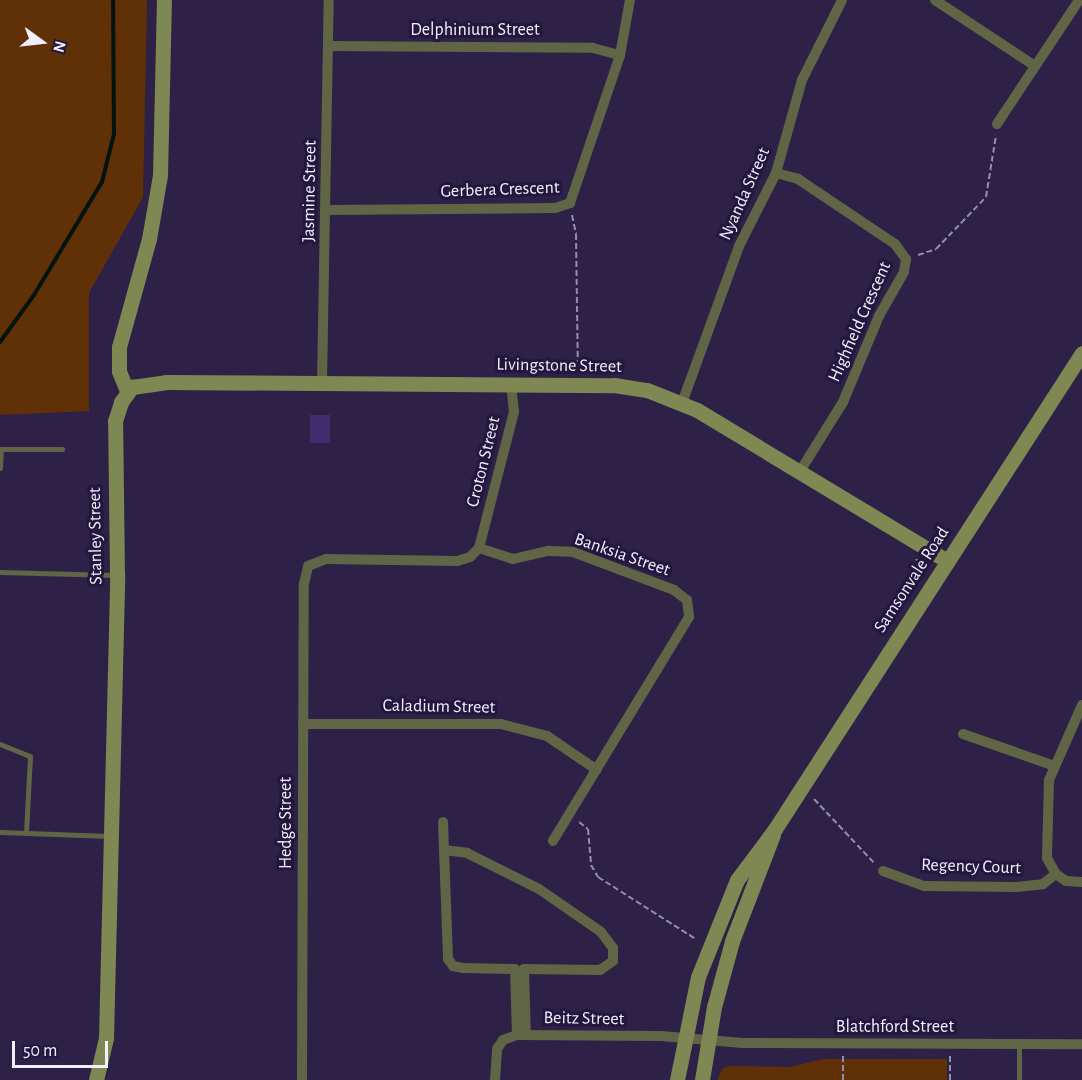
<!DOCTYPE html>
<html>
<head>
<meta charset="utf-8">
<style>
	body { margin:0 }
	#map { position:relative; width:1082px; height:1080px; overflow:hidden; background:#2d2148; font-family:"Alegreya Sans",sans-serif }
	div>[style] { position:absolute }
	[style*='--x'] { left:calc(var(--x)*1px); top:calc(var(--y)*1px); width:calc(var(--w)*1px); rotate:calc(var(--a)*1deg) }
	.green>* { inset:0; background:#603106 }
	.stream>* { height:4px; margin:-2px; padding:0 2px; transform-origin:2px; border-radius:2px; background:#051310 }
	.building>* { inset:0; background:#412c6d; transform-origin:0 0 }
	.path>* { height:2px; margin-top:-1px; transform-origin:0; background:repeating-linear-gradient(90deg,#958ea9 0 6px,transparent 0 9px) }
	.lane>* { height:5px; margin:-2.5px; padding:0 2.5px; transform-origin:2.5px; border-radius:2.5px; background:#606545 }
	.street>* { height:10px; margin:-5px; padding:0 5px; transform-origin:5px; border-radius:5px; background:#606545 }
	.secondary>* { height:15px; margin:-7.5px; padding:0 7.5px; transform-origin:7.5px; border-radius:7.5px; background:#7f8752 }
	span { translate:-50% -50%; white-space:nowrap; text-align:center; line-height:1.15; -webkit-text-stroke:6px #23173d; paint-order:stroke }
	.street-label { font-size:18px; color:#f2efff }
	.north { position:absolute; left:12px; top:12px; width:60px; height:60px; -webkit-text-stroke:4px #23173d; paint-order:stroke; rotate:105deg; font-size:16px; font-weight:700; line-height:24px; text-align:center; color:#f2efff }
	.north::after { content:''; display:block; margin:auto; width:21px; height:27px; background:#f2efff; clip-path:polygon(50% 0,100% 100%,50% 72%,0 100%) }
	.scale { position:absolute; left:12px; top:1041px; width:96px; height:27px; box-sizing:border-box; border:3px solid #f2efff; border-top:0; padding-left:8px; font-size:18px; line-height:21px; white-space:nowrap; color:#f2efff; -webkit-text-stroke:4px #23173d; paint-order:stroke }
</style>
</head>
<body>
<div id="map">
	<div class="green">
		<i style="clip-path:polygon(0 0,147px 0,143px 197px,89px 293px,89px 411px,0 415px)"></i>
		<i style="clip-path:polygon(823px 1059px,947px 1059px,947px 1080px,717px 1080px,723px 1068px,730px 1066px,790px 1067px)"></i>
	</div>
	<div class="stream">
		<i style="--x:0;--y:342;--w:58;--a:-54.1"></i>
		<i style="--x:34;--y:295;--w:132;--a:-59"></i>
		<i style="--x:102;--y:182;--w:49;--a:-76"></i>
		<i style="--x:114;--y:134;--w:134;--a:-90.4"></i>
	</div>
	<div class="building">
		<i style="left:310px;top:415px;width:20px;height:28px"></i>
	</div>
	<div class="path">
		<i style="--x:572;--y:215;--w:19;--a:78"></i>
		<i style="--x:576;--y:234;--w:135;--a:89.2"></i>
		<i style="--x:918;--y:255;--w:19;--a:-18"></i>
		<i style="--x:936;--y:249;--w:72;--a:-46.1"></i>
		<i style="--x:986;--y:197;--w:63;--a:-80.8"></i>
		<i style="--x:916;--y:559;--w:12;--a:48"></i>
		<i style="--x:814;--y:799;--w:88;--a:46.8"></i>
		<i style="--x:579;--y:822;--w:11;--a:38"></i>
		<i style="--x:588;--y:829;--w:36;--a:85"></i>
		<i style="--x:591;--y:865;--w:14;--a:60"></i>
		<i style="--x:598;--y:877;--w:114;--a:32.4"></i>
		<i style="--x:843;--y:1056;--w:24;--a:90"></i>
		<i style="--x:950;--y:1080;--w:25;--a:-90"></i>
	</div>
	<div class="lane">
		<i style="--x:0;--y:468;--w:19;--a:-87"></i>
		<i style="--x:1;--y:449;--w:61;--a:0"></i>
		<i style="--x:0;--y:572;--w:115;--a:1.5"></i>
		<i style="--x:0;--y:744;--w:32;--a:22"></i>
		<i style="--x:30;--y:756;--w:77;--a:93"></i>
		<i style="--x:0;--y:832;--w:109;--a:2.1"></i>
		<i style="--x:1019;--y:1080;--w:36;--a:-90"></i>
	</div>
	<div class="street">
		<i style="--x:935;--y:0;--w:120;--a:33.4"></i>
		<i style="--x:329;--y:46;--w:264;--a:0.4"></i>
		<i style="--x:593;--y:48;--w:28;--a:15"></i>
		<i style="--x:997;--y:124;--w:149;--a:-56.5"></i>
		<i style="--x:776;--y:173;--w:23;--a:15"></i>
		<i style="--x:798;--y:179;--w:117;--a:33.8"></i>
		<i style="--x:895;--y:244;--w:19;--a:54"></i>
		<i style="--x:906;--y:259;--w:13;--a:99"></i>
		<i style="--x:904;--y:272;--w:51;--a:119.6"></i>
		<i style="--x:879;--y:316;--w:93;--a:112.7"></i>
		<i style="--x:843;--y:402;--w:84;--a:121.8"></i>
		<i style="--x:327;--y:210;--w:228;--a:-0.5"></i>
		<i style="--x:555;--y:208;--w:16;--a:-18"></i>
		<i style="--x:570;--y:203;--w:156;--a:-71.3"></i>
		<i style="--x:620;--y:55;--w:56;--a:-79.7"></i>
		<i style="--x:322;--y:383;--w:383;--a:-89"></i>
		<i style="--x:682;--y:403;--w:167;--a:-70"></i>
		<i style="--x:739;--y:246;--w:82;--a:-63.1"></i>
		<i style="--x:776;--y:173;--w:97;--a:-74.4"></i>
		<i style="--x:802;--y:80;--w:89;--a:-63.4"></i>
		<i style="--x:479;--y:548;--w:36;--a:18"></i>
		<i style="--x:513;--y:559;--w:37;--a:-13"></i>
		<i style="--x:549;--y:551;--w:24;--a:2"></i>
		<i style="--x:573;--y:552;--w:108;--a:20.6"></i>
		<i style="--x:674;--y:590;--w:16;--a:38"></i>
		<i style="--x:687;--y:600;--w:17;--a:83"></i>
		<i style="--x:689;--y:617;--w:262;--a:121.3"></i>
		<i style="--x:1082;--y:705;--w:82;--a:113.7"></i>
		<i style="--x:1049;--y:780;--w:78;--a:91.5"></i>
		<i style="--x:1047;--y:858;--w:18;--a:61"></i>
		<i style="--x:1056;--y:874;--w:12;--a:35"></i>
		<i style="--x:1066;--y:881;--w:16;--a:4"></i>
		<i style="--x:303;--y:724;--w:198;--a:0"></i>
		<i style="--x:501;--y:724;--w:48;--a:14.6"></i>
		<i style="--x:547;--y:736;--w:60;--a:34.2"></i>
		<i style="--x:963;--y:734;--w:94;--a:19.2"></i>
		<i style="--x:443;--y:822;--w:137;--a:87.9"></i>
		<i style="--x:448;--y:959;--w:9;--a:54"></i>
		<i style="--x:453;--y:966;--w:10;--a:11"></i>
		<i style="--x:463;--y:968;--w:52;--a:1.1"></i>
		<i style="--x:515;--y:969;--w:66;--a:88.3"></i>
		<i style="--x:444;--y:850;--w:23;--a:7"></i>
		<i style="--x:467;--y:853;--w:80;--a:26.6"></i>
		<i style="--x:539;--y:889;--w:75;--a:34.7"></i>
		<i style="--x:601;--y:932;--w:20;--a:53"></i>
		<i style="--x:613;--y:948;--w:13;--a:90"></i>
		<i style="--x:613;--y:961;--w:16;--a:145"></i>
		<i style="--x:600;--y:970;--w:76;--a:-179.2"></i>
		<i style="--x:524;--y:969;--w:66;--a:88.3"></i>
		<i style="--x:883;--y:871;--w:44;--a:20.1"></i>
		<i style="--x:924;--y:886;--w:92;--a:0.6"></i>
		<i style="--x:1016;--y:887;--w:27;--a:-6"></i>
		<i style="--x:1043;--y:884;--w:16;--a:-38"></i>
		<i style="--x:302;--y:1080;--w:496;--a:-89.8"></i>
		<i style="--x:304;--y:584;--w:18;--a:-77"></i>
		<i style="--x:308;--y:566;--w:19;--a:-21"></i>
		<i style="--x:326;--y:559;--w:131;--a:0.9"></i>
		<i style="--x:457;--y:561;--w:14;--a:-17"></i>
		<i style="--x:470;--y:557;--w:13;--a:-45"></i>
		<i style="--x:479;--y:548;--w:140;--a:-75.6"></i>
		<i style="--x:514;--y:412;--w:28;--a:-96"></i>
		<i style="--x:495;--y:1080;--w:31;--a:-86"></i>
		<i style="--x:497;--y:1049;--w:11;--a:-56"></i>
		<i style="--x:503;--y:1040;--w:15;--a:-20"></i>
		<i style="--x:517;--y:1035;--w:144;--a:0.4"></i>
		<i style="--x:661;--y:1036;--w:82;--a:4.9"></i>
		<i style="--x:743;--y:1043;--w:339;--a:0.2"></i>
	</div>
	<div class="secondary">
		<i style="--x:127;--y:391;--w:22;--a:-112"></i>
		<i style="--x:119;--y:371;--w:24;--a:-90"></i>
		<i style="--x:119;--y:347;--w:112;--a:-74.5"></i>
		<i style="--x:149;--y:239;--w:65;--a:-80.2"></i>
		<i style="--x:160;--y:175;--w:175;--a:-88.7"></i>
		<i style="--x:96;--y:1080;--w:43;--a:-76.6"></i>
		<i style="--x:106;--y:1038;--w:463;--a:-88.6"></i>
		<i style="--x:117;--y:575;--w:154;--a:-90.7"></i>
		<i style="--x:115;--y:421;--w:20;--a:-72"></i>
		<i style="--x:121;--y:402;--w:19;--a:-54"></i>
		<i style="--x:132;--y:387;--w:34;--a:-8"></i>
		<i style="--x:166;--y:382;--w:448;--a:0.4"></i>
		<i style="--x:614;--y:385;--w:33;--a:9"></i>
		<i style="--x:647;--y:390;--w:54;--a:21.8"></i>
		<i style="--x:697;--y:410;--w:292;--a:31.1"></i>
		<i style="--x:677;--y:1080;--w:105;--a:-78.5"></i>
		<i style="--x:698;--y:977;--w:105;--a:-68.1"></i>
		<i style="--x:737;--y:880;--w:64;--a:-53.3"></i>
		<i style="--x:775;--y:829;--w:566;--a:-57.18"></i>
		<i style="--x:702;--y:1080;--w:74;--a:-80.7"></i>
		<i style="--x:714;--y:1007;--w:68;--a:-74.7"></i>
		<i style="--x:732;--y:941;--w:114;--a:-68.9"></i>
	</div>
	<div class="street-label">
		<span style="left:475px;top:30px">Delphinium Street</span>
		<span style="left:500px;top:190px;rotate:-2deg">Gerbera Crescent</span>
		<span style="left:310px;top:191px;rotate:-89deg">Jasmine Street</span>
		<span style="left:745px;top:194px;rotate:-66deg">Nyanda Street</span>
		<span style="left:860px;top:322px;rotate:-66deg">Highfield Crescent</span>
		<span style="left:559px;top:366px;rotate:1deg">Livingstone Street</span>
		<span style="left:484px;top:462px;rotate:-76deg">Croton Street</span>
		<span style="left:96px;top:536px;rotate:-91deg">Stanley Street</span>
		<span style="left:622px;top:555px;rotate:19deg">Banksia Street</span>
		<span style="left:912px;top:580px;rotate:-57deg">Samsonvale Road</span>
		<span style="left:439px;top:707px;rotate:1deg">Caladium Street</span>
		<span style="left:286px;top:823px;rotate:-90deg">Hedge Street</span>
		<span style="left:971px;top:867px;rotate:2deg">Regency Court</span>
		<span style="left:584px;top:1019px;rotate:1deg">Beitz Street</span>
		<span style="left:895px;top:1027px">Blatchford Street</span>
	</div>
	<div class="north">N</div>
	<div class="scale">50 m</div>
</div>
</body>
</html>
